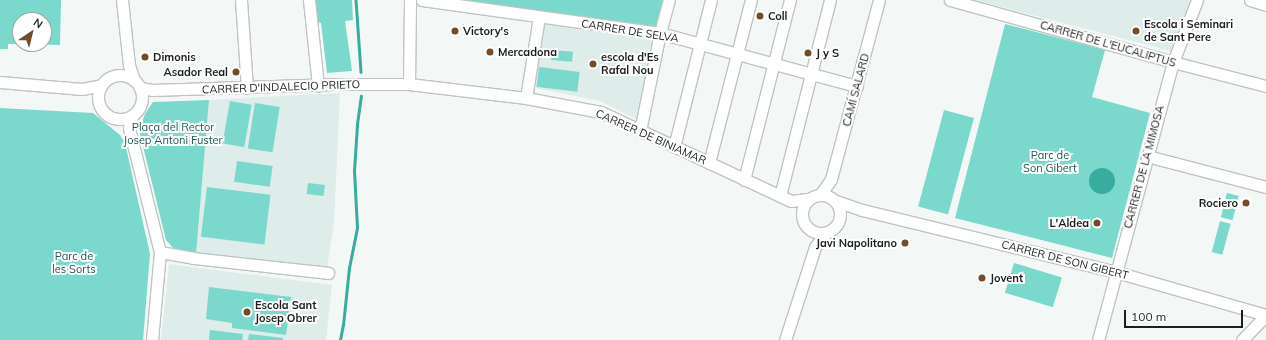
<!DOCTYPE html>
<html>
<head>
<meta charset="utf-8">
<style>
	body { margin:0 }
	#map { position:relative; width:1266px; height:340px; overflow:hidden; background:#f3f8f7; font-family:Mulish,sans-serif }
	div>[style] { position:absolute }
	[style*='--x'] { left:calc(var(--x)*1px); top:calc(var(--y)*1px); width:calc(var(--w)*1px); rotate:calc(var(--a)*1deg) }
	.built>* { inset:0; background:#deecea }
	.green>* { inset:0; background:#7ad8cc; transform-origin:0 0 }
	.water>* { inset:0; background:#38ac9f }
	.round { border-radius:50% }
	.stream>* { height:2.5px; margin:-1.25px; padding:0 1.25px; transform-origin:1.25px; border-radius:1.25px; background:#38ac9f }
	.roads { filter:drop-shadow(1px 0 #bfc4c3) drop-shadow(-1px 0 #bfc4c3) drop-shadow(0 1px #bfc4c3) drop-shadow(0 -1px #bfc4c3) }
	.minor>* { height:11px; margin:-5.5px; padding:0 5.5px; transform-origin:5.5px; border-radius:5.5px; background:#fff }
	.minor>.ring { margin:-5.5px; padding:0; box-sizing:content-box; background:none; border:11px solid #fff; border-radius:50% }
	.dots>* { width:11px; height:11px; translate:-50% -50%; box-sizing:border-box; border:2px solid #fff; border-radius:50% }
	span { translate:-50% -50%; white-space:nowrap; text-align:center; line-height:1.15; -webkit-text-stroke:4px #fff; paint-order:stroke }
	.poi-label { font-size:11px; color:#1d1e1e; font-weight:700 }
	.left { translate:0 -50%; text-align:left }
	.right { translate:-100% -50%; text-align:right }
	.street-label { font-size:11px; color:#1d1e1e }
	.park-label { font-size:11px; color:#195851 }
	.north { position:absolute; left:12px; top:12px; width:40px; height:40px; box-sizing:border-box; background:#fff; border:1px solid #a5a5a5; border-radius:50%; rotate:35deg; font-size:11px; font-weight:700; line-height:16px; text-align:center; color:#1d1e1e }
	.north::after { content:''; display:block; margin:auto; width:14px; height:18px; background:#724c28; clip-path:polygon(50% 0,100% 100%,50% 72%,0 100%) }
	.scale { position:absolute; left:1124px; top:310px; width:119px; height:18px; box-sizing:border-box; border:2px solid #1d1e1e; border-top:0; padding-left:5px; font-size:12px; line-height:14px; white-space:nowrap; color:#1d1e1e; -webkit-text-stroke:3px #fff; paint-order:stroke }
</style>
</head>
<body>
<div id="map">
	<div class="built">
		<i style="clip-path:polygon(975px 0,1190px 0,1171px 51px)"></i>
		<i style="clip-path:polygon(543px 24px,653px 40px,636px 119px,600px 101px,535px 88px)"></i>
		<i style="clip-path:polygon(340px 93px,334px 222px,327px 268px,196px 254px,209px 100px)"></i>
		<i style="clip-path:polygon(169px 264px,332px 285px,326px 340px,161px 340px)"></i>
	</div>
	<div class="green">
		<i style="clip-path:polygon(0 0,61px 0,60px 45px,22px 44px,44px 44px,44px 20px,20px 20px,20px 44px,8px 44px,8px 49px,0 49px)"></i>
		<i style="clip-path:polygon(316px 0,352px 0,353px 20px,345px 21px,352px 71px,327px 73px,321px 23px,318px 22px)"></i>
		<i style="clip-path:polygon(422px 0,669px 0,660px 33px)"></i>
		<i style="clip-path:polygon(1005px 24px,1105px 50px,1092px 97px,1150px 113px,1112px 258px,955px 218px)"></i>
		<i style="left:552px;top:50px;width:21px;height:10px;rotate:5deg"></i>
		<i style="left:539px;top:67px;width:41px;height:20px;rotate:7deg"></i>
		<i style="clip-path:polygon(209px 100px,196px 254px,184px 253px,174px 249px,166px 240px,139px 130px,145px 114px,153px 102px)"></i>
		<i style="left:230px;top:101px;width:22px;height:43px;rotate:10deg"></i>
		<i style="left:255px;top:103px;width:25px;height:46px;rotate:9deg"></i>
		<i style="clip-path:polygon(0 108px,93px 113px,120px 135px,125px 143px,150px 254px,143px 340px,0 340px)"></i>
		<i style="left:944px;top:110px;width:31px;height:100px;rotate:15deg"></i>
		<i style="left:237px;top:161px;width:36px;height:21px;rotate:8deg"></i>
		<i style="left:308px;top:183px;width:17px;height:11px;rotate:7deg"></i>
		<i style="left:207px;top:187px;width:64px;height:50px;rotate:7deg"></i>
		<i style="left:1227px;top:193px;width:12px;height:25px;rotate:14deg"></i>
		<i style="left:1220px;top:221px;width:11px;height:32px;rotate:15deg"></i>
		<i style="left:1014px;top:263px;width:50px;height:31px;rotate:17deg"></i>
		<i style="clip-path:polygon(209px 287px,291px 297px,286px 335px,232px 328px,232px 323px,206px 319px)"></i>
		<i style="clip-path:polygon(210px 330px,243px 334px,242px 340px,209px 340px)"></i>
		<i style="clip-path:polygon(249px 334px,283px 338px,283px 340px,248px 340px)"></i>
	</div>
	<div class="water">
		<i class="round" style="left:1089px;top:168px;width:26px;height:26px"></i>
	</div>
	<div class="stream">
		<i style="--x:356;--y:0;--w:72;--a:86"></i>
		<i style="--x:340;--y:340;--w:15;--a:-79"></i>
		<i style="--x:343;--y:325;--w:57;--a:-84"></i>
		<i style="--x:349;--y:268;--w:41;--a:-78.7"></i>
		<i style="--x:357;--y:228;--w:57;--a:-93"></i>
		<i style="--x:354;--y:171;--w:47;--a:-86.3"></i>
		<i style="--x:357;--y:124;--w:28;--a:-82"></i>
	</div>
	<div class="roads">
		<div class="minor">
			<i style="--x:122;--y:0;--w:65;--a:83.9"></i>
			<i style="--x:129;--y:65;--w:16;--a:72"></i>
			<i style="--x:241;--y:0;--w:88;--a:86.1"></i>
			<i style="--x:309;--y:0;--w:86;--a:84"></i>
			<i style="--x:422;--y:0;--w:240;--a:7.9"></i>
			<i style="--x:660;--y:33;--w:204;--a:15.1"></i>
			<i style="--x:950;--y:0;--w:231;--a:15.5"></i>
			<i style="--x:1173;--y:62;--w:96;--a:14.5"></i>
			<i style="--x:1250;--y:0;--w:17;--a:17"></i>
			<i class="ring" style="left:98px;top:75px;width:33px;height:33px"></i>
			<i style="--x:0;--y:82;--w:82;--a:4.9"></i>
			<i style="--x:82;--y:89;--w:20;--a:-11"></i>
			<i style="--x:409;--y:84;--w:84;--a:-89.3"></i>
			<i style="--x:140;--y:88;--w:12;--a:9"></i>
			<i style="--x:152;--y:90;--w:182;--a:-1.9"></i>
			<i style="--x:334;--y:84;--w:75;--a:0"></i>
			<i style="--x:409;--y:84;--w:118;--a:6.8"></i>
			<i style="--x:526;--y:98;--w:76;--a:10.6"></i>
			<i style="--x:601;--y:112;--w:198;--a:25.1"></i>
			<i style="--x:780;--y:196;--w:12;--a:24"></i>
			<i style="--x:791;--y:201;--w:17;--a:-7"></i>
			<i style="--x:526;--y:98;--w:82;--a:-80.9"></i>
			<i style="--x:132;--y:116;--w:12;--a:104"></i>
			<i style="--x:129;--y:128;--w:128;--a:76"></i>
			<i style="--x:160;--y:252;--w:88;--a:95.2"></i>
			<i style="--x:640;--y:131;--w:100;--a:-78.5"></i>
			<i style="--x:660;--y:33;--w:34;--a:-75"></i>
			<i style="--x:674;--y:147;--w:152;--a:-75.9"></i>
			<i style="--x:1147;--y:156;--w:123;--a:14.6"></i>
			<i style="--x:709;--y:163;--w:168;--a:-75.6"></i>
			<i style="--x:744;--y:180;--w:186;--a:-75.7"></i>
			<i class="ring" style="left:802px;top:195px;width:27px;height:27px"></i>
			<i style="--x:820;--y:195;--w:19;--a:-55"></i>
			<i style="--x:831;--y:179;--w:185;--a:-75"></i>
			<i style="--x:780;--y:196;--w:202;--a:-75.7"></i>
			<i style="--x:836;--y:201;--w:28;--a:19"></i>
			<i style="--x:862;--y:210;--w:261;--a:13.7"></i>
			<i style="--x:1116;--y:272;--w:156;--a:16"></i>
			<i style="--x:160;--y:252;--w:34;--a:10"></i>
			<i style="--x:193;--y:258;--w:136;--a:6.3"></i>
			<i style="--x:785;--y:340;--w:98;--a:-72.1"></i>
			<i style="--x:815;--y:247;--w:18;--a:-52"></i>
			<i style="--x:1098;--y:340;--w:288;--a:-74.9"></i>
			<i style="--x:1173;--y:62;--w:66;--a:-68.8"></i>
			<i style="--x:1242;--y:340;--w:35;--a:-46"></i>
		</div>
	</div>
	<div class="dots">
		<i style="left:760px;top:16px;background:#724c28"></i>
		<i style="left:455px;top:31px;background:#724c28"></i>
		<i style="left:1136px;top:31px;background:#724c28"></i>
		<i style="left:490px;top:52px;background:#724c28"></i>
		<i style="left:808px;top:53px;background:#724c28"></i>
		<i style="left:145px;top:57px;background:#724c28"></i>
		<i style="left:593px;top:64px;background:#724c28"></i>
		<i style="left:236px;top:72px;background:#724c28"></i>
		<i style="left:1246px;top:203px;background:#724c28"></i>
		<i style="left:1097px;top:223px;background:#724c28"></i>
		<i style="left:905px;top:243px;background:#724c28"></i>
		<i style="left:982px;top:278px;background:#724c28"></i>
		<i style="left:247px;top:312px;background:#724c28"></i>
	</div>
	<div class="poi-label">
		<span class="left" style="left:768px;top:16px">Coll</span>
		<span class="left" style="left:1144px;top:31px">Escola i Seminari<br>de Sant Pere</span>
		<span class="left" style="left:463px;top:31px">Victory's</span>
		<span class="left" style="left:498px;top:52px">Mercadona</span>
		<span class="left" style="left:816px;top:53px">J y S</span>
		<span class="left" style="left:153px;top:57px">Dimonis</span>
		<span class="left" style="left:601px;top:64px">escola d'Es<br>Rafal Nou</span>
		<span class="right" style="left:228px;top:72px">Asador Real</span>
		<span class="right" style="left:1238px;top:203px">Rociero</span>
		<span class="right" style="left:1089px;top:223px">L'Aldea</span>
		<span class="right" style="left:897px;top:243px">Javi Napolitano</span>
		<span class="left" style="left:990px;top:278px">Jovent</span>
		<span class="left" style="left:255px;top:312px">Escola Sant<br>Josep Obrer</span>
	</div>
	<div class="street-label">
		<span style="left:630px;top:31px;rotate:9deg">CARRER DE SELVA</span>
		<span style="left:1108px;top:44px;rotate:16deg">CARRER DE L'EUCALIPTUS</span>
		<span style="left:281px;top:87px;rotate:-2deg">CARRER D'INDALECIO PRIETO</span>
		<span style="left:856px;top:90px;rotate:-75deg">CAMÍ SALARD</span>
		<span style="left:651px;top:137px;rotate:24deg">CARRER DE BINIAMAR</span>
		<span style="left:1144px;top:167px;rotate:-75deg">CARRER DE LA MIMOSA</span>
		<span style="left:1065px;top:260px;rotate:14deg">CARRER DE SON GIBERT</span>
	</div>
	<div class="park-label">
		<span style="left:173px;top:134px">Plaça del Rector<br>Josep Antoni Fuster</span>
		<span style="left:1050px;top:162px">Parc de<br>Son Gibert</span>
		<span style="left:74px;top:263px">Parc de<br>les Sorts</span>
	</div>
	<div class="north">N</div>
	<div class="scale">100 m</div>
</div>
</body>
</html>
